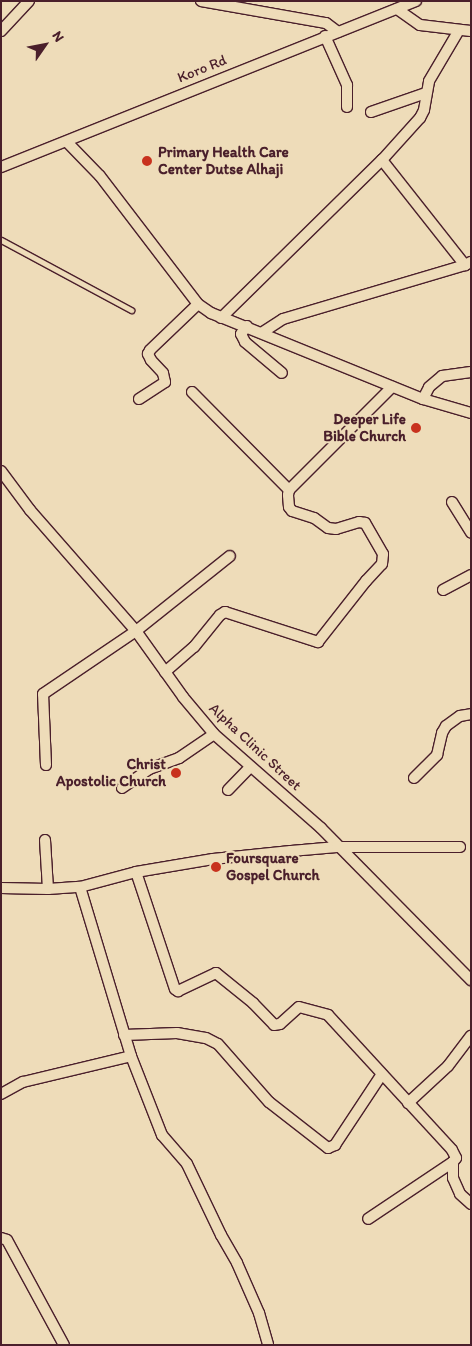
<!DOCTYPE html>
<html>
<head>
<meta charset="utf-8">
<style>
	body { margin:0 }
	#map { position:relative; width:472px; height:1346px; overflow:hidden; background:#eedcb9; font-family:Itim,sans-serif }
	div>[style] { position:absolute }
	[style*='--x'] { left:calc(var(--x)*1px); top:calc(var(--y)*1px); width:calc(var(--w)*1px); rotate:calc(var(--a)*1deg) }
	.roads { filter:drop-shadow(1px 0 #4a1f2b) drop-shadow(-1px 0 #4a1f2b) drop-shadow(0 1px #4a1f2b) drop-shadow(0 -1px #4a1f2b) }
	.lane>* { height:5px; margin:-2.5px; padding:0 2.5px; transform-origin:2.5px; border-radius:2.5px; background:#eedcb9 }
	.street>* { height:10px; margin:-5px; padding:0 5px; transform-origin:5px; border-radius:5px; background:#eedcb9 }
	.dots>* { width:14px; height:14px; translate:-50% -50%; box-sizing:border-box; border:2px solid #eedcb9; border-radius:50% }
	span { translate:-50% -50%; white-space:nowrap; text-align:center; line-height:1.15; -webkit-text-stroke:4px #eedcb9; paint-order:stroke }
	.street-label { font-size:15px; color:#4a1f2b }
	.poi-label { font-size:15px; color:#4a1f2b; font-weight:700 }
	.left { translate:0 -50%; text-align:left }
	.right { translate:-100% -50%; text-align:right }
	.frame { position:absolute; inset:0; border:2px solid #4a1f2b; pointer-events:none }
	.north { position:absolute; left:20px; top:20px; width:50px; height:50px; -webkit-text-stroke:4px #eedcb9; paint-order:stroke; rotate:57deg; font-size:14px; font-weight:700; line-height:20px; text-align:center; color:#4a1f2b }
	.north::after { content:''; display:block; margin:auto; width:18px; height:22px; background:#4a1f2b; clip-path:polygon(50% 0,100% 100%,50% 72%,0 100%) }
</style>
</head>
<body>
<div id="map">
	<div class="roads">
		<div class="lane">
			<i style="--x:1;--y:240;--w:148;--a:28.3"></i>
		</div>
		<div class="street">
			<i style="--x:201;--y:1;--w:127;--a:10"></i>
			<i style="--x:326;--y:23;--w:15;--a:37"></i>
			<i style="--x:397;--y:9;--w:28;--a:35"></i>
			<i style="--x:420;--y:25;--w:51;--a:6.7"></i>
			<i style="--x:1;--y:31;--w:41;--a:-47"></i>
			<i style="--x:325;--y:36;--w:54;--a:65.8"></i>
			<i style="--x:347;--y:85;--w:22;--a:90"></i>
			<i style="--x:371;--y:112;--w:58;--a:-19.1"></i>
			<i style="--x:67;--y:142;--w:47;--a:45.9"></i>
			<i style="--x:100;--y:176;--w:161;--a:52.6"></i>
			<i style="--x:198;--y:304;--w:16;--a:35"></i>
			<i style="--x:211;--y:313;--w:229;--a:22.1"></i>
			<i style="--x:423;--y:399;--w:50;--a:16.3"></i>
			<i style="--x:382;--y:160;--w:134;--a:51.7"></i>
			<i style="--x:1;--y:167;--w:447;--a:-21.8"></i>
			<i style="--x:221;--y:318;--w:226;--a:-44.5"></i>
			<i style="--x:382;--y:160;--w:57;--a:-47.9"></i>
			<i style="--x:420;--y:118;--w:9;--a:-63"></i>
			<i style="--x:424;--y:110;--w:29;--a:-80"></i>
			<i style="--x:429;--y:81;--w:59;--a:-59.5"></i>
			<i style="--x:247;--y:326;--w:10;--a:127"></i>
			<i style="--x:241;--y:334;--w:9;--a:63"></i>
			<i style="--x:245;--y:342;--w:48;--a:40"></i>
			<i style="--x:263;--y:332;--w:24;--a:-33"></i>
			<i style="--x:283;--y:319;--w:190;--a:-16.5"></i>
			<i style="--x:465;--y:265;--w:7;--a:-27"></i>
			<i style="--x:192;--y:392;--w:138;--a:45.3"></i>
			<i style="--x:139;--y:399;--w:31;--a:-33"></i>
			<i style="--x:165;--y:382;--w:9;--a:-103"></i>
			<i style="--x:163;--y:373;--w:18;--a:-133"></i>
			<i style="--x:151;--y:360;--w:7;--a:-117"></i>
			<i style="--x:148;--y:354;--w:4;--a:-63"></i>
			<i style="--x:150;--y:350;--w:66;--a:-43.8"></i>
			<i style="--x:423;--y:399;--w:13;--a:-63"></i>
			<i style="--x:429;--y:387;--w:17;--a:-40"></i>
			<i style="--x:442;--y:376;--w:29;--a:-8"></i>
			<i style="--x:1;--y:471;--w:49;--a:53.4"></i>
			<i style="--x:30;--y:510;--w:161;--a:48.8"></i>
			<i style="--x:136;--y:631;--w:81;--a:54.5"></i>
			<i style="--x:183;--y:697;--w:48;--a:50"></i>
			<i style="--x:214;--y:734;--w:142;--a:41.3"></i>
			<i style="--x:321;--y:828;--w:214;--a:45.4"></i>
			<i style="--x:452;--y:502;--w:36;--a:58"></i>
			<i style="--x:443;--y:590;--w:32;--a:-28"></i>
			<i style="--x:165;--y:672;--w:38;--a:-41"></i>
			<i style="--x:194;--y:647;--w:41;--a:-50.9"></i>
			<i style="--x:220;--y:615;--w:6;--a:-31"></i>
			<i style="--x:225;--y:612;--w:98;--a:17.9"></i>
			<i style="--x:318;--y:642;--w:78;--a:-51.8"></i>
			<i style="--x:366;--y:581;--w:23;--a:-47"></i>
			<i style="--x:382;--y:564;--w:10;--a:-84"></i>
			<i style="--x:383;--y:554;--w:36;--a:-120"></i>
			<i style="--x:365;--y:523;--w:6;--a:-171"></i>
			<i style="--x:359;--y:522;--w:24;--a:163"></i>
			<i style="--x:336;--y:529;--w:8;--a:-173"></i>
			<i style="--x:328;--y:528;--w:17;--a:-144"></i>
			<i style="--x:314;--y:518;--w:23;--a:-162"></i>
			<i style="--x:292;--y:511;--w:5;--a:-127"></i>
			<i style="--x:289;--y:507;--w:12;--a:-95"></i>
			<i style="--x:288;--y:495;--w:5;--a:-79"></i>
			<i style="--x:289;--y:490;--w:146;--a:-45"></i>
			<i style="--x:46;--y:765;--w:71;--a:-92.4"></i>
			<i style="--x:43;--y:694;--w:112;--a:-34.1"></i>
			<i style="--x:136;--y:631;--w:120;--a:-38.6"></i>
			<i style="--x:414;--y:778;--w:33;--a:-45"></i>
			<i style="--x:437;--y:755;--w:23;--a:-77"></i>
			<i style="--x:442;--y:733;--w:8;--a:-60"></i>
			<i style="--x:446;--y:726;--w:17;--a:-36"></i>
			<i style="--x:460;--y:716;--w:11;--a:-10"></i>
			<i style="--x:122;--y:788;--w:33;--a:-35"></i>
			<i style="--x:149;--y:769;--w:32;--a:-20"></i>
			<i style="--x:179;--y:758;--w:42;--a:-34.4"></i>
			<i style="--x:228;--y:790;--w:32;--a:-46"></i>
			<i style="--x:45;--y:840;--w:49;--a:86.5"></i>
			<i style="--x:136;--y:872;--w:123;--a:71.6"></i>
			<i style="--x:175;--y:989;--w:4;--a:34"></i>
			<i style="--x:178;--y:991;--w:42;--a:-25.3"></i>
			<i style="--x:216;--y:973;--w:48;--a:39"></i>
			<i style="--x:253;--y:1003;--w:30;--a:46"></i>
			<i style="--x:274;--y:1025;--w:6;--a:-9"></i>
			<i style="--x:280;--y:1024;--w:25;--a:-42"></i>
			<i style="--x:299;--y:1007;--w:30;--a:15"></i>
			<i style="--x:328;--y:1015;--w:183;--a:47.4"></i>
			<i style="--x:452;--y:1150;--w:9;--a:63"></i>
			<i style="--x:456;--y:1158;--w:5;--a:127"></i>
			<i style="--x:453;--y:1162;--w:102;--a:146.2"></i>
			<i style="--x:80;--y:887;--w:177;--a:73.2"></i>
			<i style="--x:131;--y:1056;--w:85;--a:68.6"></i>
			<i style="--x:162;--y:1135;--w:38;--a:49"></i>
			<i style="--x:187;--y:1164;--w:79;--a:64.4"></i>
			<i style="--x:221;--y:1235;--w:32;--a:60"></i>
			<i style="--x:237;--y:1263;--w:55;--a:66.3"></i>
			<i style="--x:259;--y:1313;--w:33;--a:74"></i>
			<i style="--x:1;--y:888;--w:47;--a:1.2"></i>
			<i style="--x:48;--y:889;--w:32;--a:-4"></i>
			<i style="--x:80;--y:887;--w:58;--a:-15"></i>
			<i style="--x:136;--y:872;--w:78;--a:-9.6"></i>
			<i style="--x:213;--y:859;--w:78;--a:-5.9"></i>
			<i style="--x:291;--y:851;--w:46;--a:-5"></i>
			<i style="--x:337;--y:847;--w:123;--a:0"></i>
			<i style="--x:124;--y:1035;--w:53;--a:-2.2"></i>
			<i style="--x:177;--y:1033;--w:29;--a:10"></i>
			<i style="--x:206;--y:1038;--w:13;--a:27"></i>
			<i style="--x:218;--y:1044;--w:77;--a:48.7"></i>
			<i style="--x:269;--y:1102;--w:75;--a:37.9"></i>
			<i style="--x:328;--y:1148;--w:8;--a:-23"></i>
			<i style="--x:335;--y:1145;--w:85;--a:-56.5"></i>
			<i style="--x:1;--y:1094;--w:25;--a:-29"></i>
			<i style="--x:23;--y:1082;--w:111;--a:-13.5"></i>
			<i style="--x:408;--y:1103;--w:54;--a:-42.8"></i>
			<i style="--x:448;--y:1066;--w:38;--a:-53"></i>
			<i style="--x:453;--y:1162;--w:16;--a:90"></i>
			<i style="--x:453;--y:1178;--w:17;--a:66"></i>
			<i style="--x:460;--y:1194;--w:15;--a:42"></i>
			<i style="--x:1;--y:1238;--w:6;--a:18"></i>
			<i style="--x:7;--y:1240;--w:119;--a:61.5"></i>
		</div>
	</div>
	<div class="dots">
		<i style="left:147px;top:161px;background:#c8321e"></i>
		<i style="left:416px;top:428px;background:#c8321e"></i>
		<i style="left:176px;top:773px;background:#c8321e"></i>
		<i style="left:216px;top:867px;background:#c8321e"></i>
	</div>
	<div class="street-label">
		<span style="left:202px;top:69px;rotate:-22deg">Koro Rd</span>
		<span style="left:255px;top:747px;rotate:43deg">Alpha Clinic Street</span>
	</div>
	<div class="poi-label">
		<span class="left" style="left:158px;top:161px">Primary Health Care<br>Center Dutse Alhaji</span>
		<span class="right" style="left:406px;top:428px">Deeper Life<br>Bible Church</span>
		<span class="right" style="left:166px;top:773px">Christ<br>Apostolic Church</span>
		<span class="left" style="left:226px;top:867px">Foursquare<br>Gospel Church</span>
	</div>
	<div class="frame"></div>
	<div class="north">N</div>
</div>
</body>
</html>
